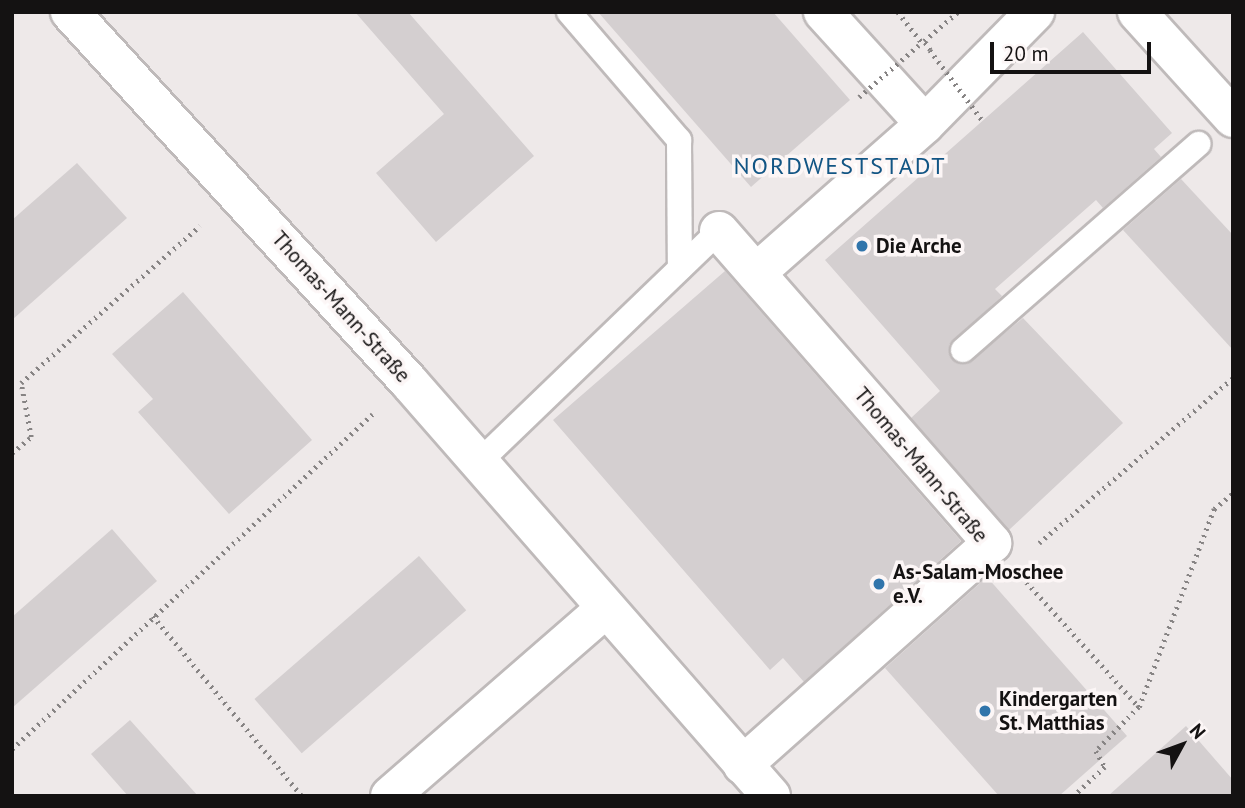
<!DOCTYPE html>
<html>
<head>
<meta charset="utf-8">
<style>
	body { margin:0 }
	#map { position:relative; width:1245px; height:808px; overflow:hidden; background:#eee9e9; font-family:"PT Sans",sans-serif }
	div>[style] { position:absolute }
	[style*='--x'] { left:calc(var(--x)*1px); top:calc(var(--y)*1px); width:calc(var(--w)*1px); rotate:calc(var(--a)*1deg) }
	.building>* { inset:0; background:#d4cfd0; transform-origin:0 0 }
	.path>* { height:4.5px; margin-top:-2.25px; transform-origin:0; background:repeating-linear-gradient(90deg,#878484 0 2px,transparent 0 7px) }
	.roads { filter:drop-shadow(2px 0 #bfbaba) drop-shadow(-2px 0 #bfbaba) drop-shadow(0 2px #bfbaba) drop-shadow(0 -2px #bfbaba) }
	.lane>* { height:24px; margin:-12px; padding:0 12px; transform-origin:12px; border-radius:12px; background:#fff }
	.street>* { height:38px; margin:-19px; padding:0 19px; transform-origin:19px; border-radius:19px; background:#fff }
	.path-bridge>* { height:4.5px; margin-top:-2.25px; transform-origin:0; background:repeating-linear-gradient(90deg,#878484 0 2px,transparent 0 7px) }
	.dots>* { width:19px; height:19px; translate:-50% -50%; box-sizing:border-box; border:4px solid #fcf6f6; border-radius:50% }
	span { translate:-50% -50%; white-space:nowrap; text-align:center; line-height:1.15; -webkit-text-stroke:7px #fcf6f6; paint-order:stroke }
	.poi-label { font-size:21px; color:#141212; font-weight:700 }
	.left { translate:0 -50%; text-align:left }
	.street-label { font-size:21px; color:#141212 }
	.quarter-label { font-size:24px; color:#125584; letter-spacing:2px }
	.frame { position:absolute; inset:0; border:14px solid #141212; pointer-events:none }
	.north { position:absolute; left:1147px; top:710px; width:70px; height:70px; -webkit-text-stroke:5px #fcf6f6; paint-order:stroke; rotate:49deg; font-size:19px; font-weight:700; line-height:28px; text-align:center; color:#141212 }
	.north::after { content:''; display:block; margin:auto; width:24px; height:32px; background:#141212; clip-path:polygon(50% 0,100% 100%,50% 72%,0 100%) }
	.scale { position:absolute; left:990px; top:42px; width:161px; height:32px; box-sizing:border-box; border:4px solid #141212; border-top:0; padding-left:9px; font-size:21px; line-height:24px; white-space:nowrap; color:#141212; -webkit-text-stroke:5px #fcf6f6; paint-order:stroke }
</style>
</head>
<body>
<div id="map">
	<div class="building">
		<i style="clip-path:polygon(355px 12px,408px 12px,534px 156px,436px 242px,376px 173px,444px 114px)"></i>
		<i style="clip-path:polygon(598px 12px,773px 12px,850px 100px,751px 187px)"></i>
		<i style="clip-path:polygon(1083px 32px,1172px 133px,1154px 149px,1161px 157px,1103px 208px,1096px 200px,995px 289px,1002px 296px,949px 345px,951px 359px,967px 364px,1023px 318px,1123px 423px,1009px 530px,911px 418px,940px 391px,825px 260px)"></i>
		<i style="clip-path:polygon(77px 163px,127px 218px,12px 320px,12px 220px)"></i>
		<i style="clip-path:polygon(1181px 179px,1233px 235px,1233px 350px,1123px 230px)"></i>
		<i style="clip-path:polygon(725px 271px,961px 541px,804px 682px,783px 658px,770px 670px,553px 420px)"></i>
		<i style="clip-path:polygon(183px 292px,312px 440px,229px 514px,138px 412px,153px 399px,112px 354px)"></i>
		<i style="clip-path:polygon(112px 529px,157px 581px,12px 708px,12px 617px)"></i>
		<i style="left:419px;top:556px;width:72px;height:218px;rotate:49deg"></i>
		<i style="clip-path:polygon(987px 577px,1127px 736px,1059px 796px,999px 796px,885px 668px)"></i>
		<i style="clip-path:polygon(130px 720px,198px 796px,128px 796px,91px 754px)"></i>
		<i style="clip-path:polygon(1186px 726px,1233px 780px,1233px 796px,1108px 796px)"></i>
	</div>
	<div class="path">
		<i style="--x:898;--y:12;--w:39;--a:52"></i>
		<i style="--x:930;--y:50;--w:11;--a:-124"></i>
		<i style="--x:924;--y:41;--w:45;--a:-40.5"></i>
		<i style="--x:12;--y:453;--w:25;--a:-40"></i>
		<i style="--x:31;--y:437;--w:55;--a:-100.5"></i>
		<i style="--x:21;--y:383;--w:238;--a:-41.3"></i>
		<i style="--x:1039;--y:543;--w:255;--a:-40.4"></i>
		<i style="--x:1022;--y:577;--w:175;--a:48"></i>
		<i style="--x:1139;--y:707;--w:62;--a:134.3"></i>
		<i style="--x:1096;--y:751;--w:18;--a:61"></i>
		<i style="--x:1105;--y:767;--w:42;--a:136.9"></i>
		<i style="--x:153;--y:616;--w:234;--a:50.4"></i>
		<i style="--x:1139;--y:707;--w:212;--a:-69.3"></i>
		<i style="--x:1214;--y:509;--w:25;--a:-40"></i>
		<i style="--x:12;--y:749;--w:492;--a:-42.9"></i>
	</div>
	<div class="roads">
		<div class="lane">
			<i style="--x:569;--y:12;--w:169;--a:49.3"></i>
			<i style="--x:679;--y:140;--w:128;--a:89.6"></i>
			<i style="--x:963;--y:350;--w:313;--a:-41.2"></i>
			<i style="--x:478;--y:463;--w:335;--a:-43.9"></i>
		</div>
		<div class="street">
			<i style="--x:70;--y:12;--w:502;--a:47.5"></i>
			<i style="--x:409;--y:382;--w:550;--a:48.83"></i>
			<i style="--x:823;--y:12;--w:151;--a:47.7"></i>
			<i style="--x:1137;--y:12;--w:143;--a:47.8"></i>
			<i style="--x:719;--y:231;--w:415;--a:48.8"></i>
			<i style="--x:992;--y:543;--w:334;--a:138.3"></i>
			<i style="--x:756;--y:273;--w:225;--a:-41.4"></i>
			<i style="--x:925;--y:124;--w:157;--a:-45.5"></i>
			<i style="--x:390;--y:796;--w:284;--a:-41"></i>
		</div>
	</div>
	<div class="path-bridge">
		<i style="--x:930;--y:50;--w:89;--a:53.3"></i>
		<i style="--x:859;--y:97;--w:79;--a:-40.9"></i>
	</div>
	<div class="dots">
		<i style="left:862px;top:246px;background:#3175ab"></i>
		<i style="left:879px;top:584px;background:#3175ab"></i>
		<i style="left:985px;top:711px;background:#3175ab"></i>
	</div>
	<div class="poi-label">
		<span class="left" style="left:876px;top:246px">Die Arche</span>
		<span class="left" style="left:893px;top:584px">As-Salam-Moschee<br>e.V.</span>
		<span class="left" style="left:999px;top:711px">Kindergarten<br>St. Matthias</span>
	</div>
	<div class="street-label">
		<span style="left:341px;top:307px;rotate:48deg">Thomas-Mann-Straße</span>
		<span style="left:921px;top:465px;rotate:50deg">Thomas-Mann-Straße</span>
	</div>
	<div class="quarter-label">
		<span style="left:840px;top:166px">NORDWESTSTADT</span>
	</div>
	<div class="frame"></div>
	<div class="north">N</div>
	<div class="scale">20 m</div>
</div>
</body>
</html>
